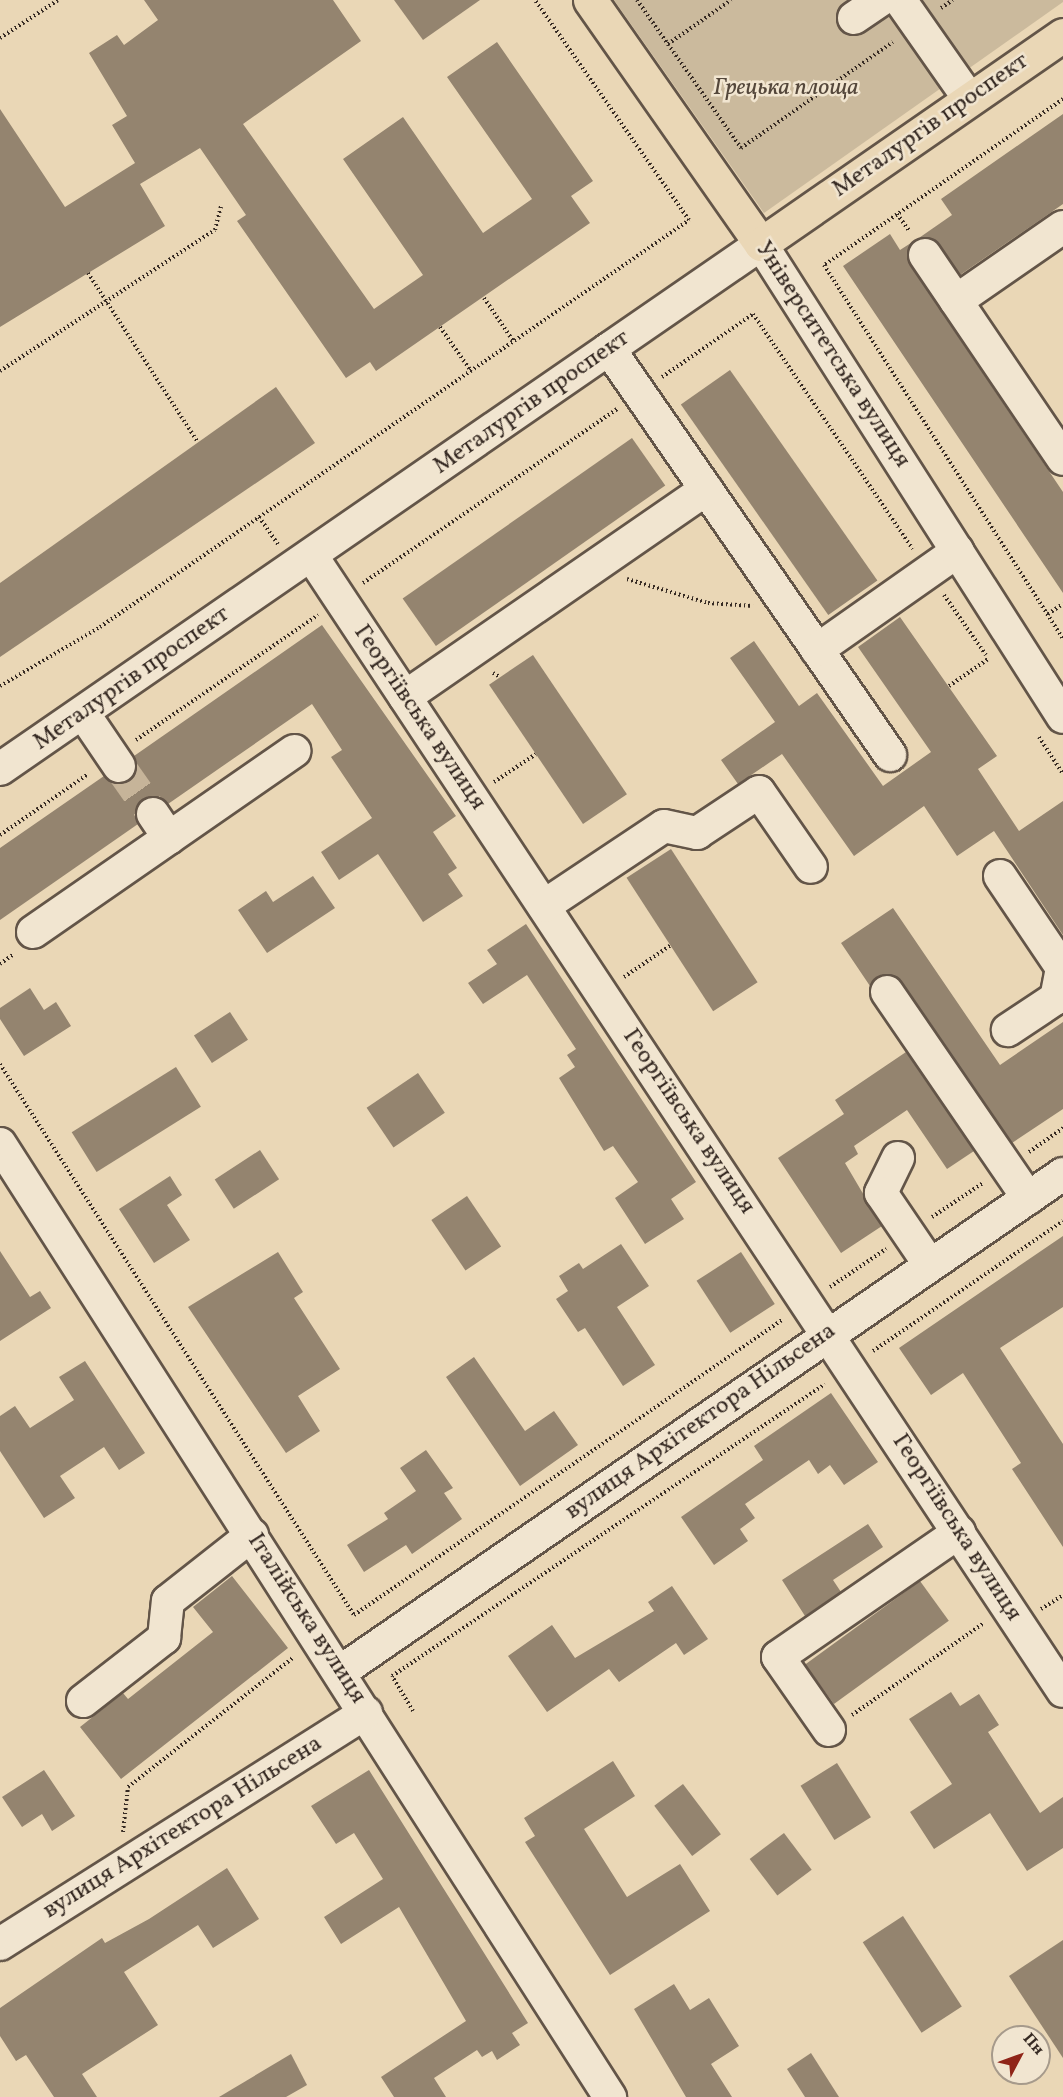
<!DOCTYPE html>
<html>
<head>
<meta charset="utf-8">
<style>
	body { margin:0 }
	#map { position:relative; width:1063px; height:2097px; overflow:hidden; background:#ead7b6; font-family:Vollkorn,serif }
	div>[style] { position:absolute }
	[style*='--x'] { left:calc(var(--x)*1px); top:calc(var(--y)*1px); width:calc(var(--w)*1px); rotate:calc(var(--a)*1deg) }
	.green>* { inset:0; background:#cbba9d }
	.building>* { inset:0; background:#94846f; transform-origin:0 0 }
	.minor-tunnel>* { height:32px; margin-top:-16px; transform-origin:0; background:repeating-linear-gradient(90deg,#c6b499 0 32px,transparent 0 48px) }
	.path>* { height:4px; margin-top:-2px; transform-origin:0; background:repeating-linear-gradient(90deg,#362a23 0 1.5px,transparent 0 4.5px) }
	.roads { filter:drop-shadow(2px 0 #635548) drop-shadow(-2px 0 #635548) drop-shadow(0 2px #635548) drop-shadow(0 -2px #635548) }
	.minor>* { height:32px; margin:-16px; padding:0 16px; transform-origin:16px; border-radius:16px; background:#f1e5d0 }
	.major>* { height:33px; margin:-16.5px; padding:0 16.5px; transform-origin:16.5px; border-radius:16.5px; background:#ead7b6 }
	span { translate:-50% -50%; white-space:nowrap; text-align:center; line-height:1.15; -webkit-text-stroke:5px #f1e5d0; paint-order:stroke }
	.park-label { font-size:24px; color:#54473b; font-style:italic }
	.street-label { font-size:24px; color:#362a23 }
	.north { position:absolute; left:991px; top:2025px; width:60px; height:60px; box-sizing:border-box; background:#f1e5d0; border:2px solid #a69a8b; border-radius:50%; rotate:49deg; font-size:16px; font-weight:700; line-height:24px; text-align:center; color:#362a23 }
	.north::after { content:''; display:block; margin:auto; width:21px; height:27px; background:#8f2418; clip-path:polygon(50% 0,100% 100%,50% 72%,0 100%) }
</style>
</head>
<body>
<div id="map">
	<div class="green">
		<i style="clip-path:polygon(614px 0,1063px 0,1063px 2px,764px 213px)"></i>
	</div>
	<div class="building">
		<i style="clip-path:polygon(144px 0,333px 0,361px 41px,243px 124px,374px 309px,423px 275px,343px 159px,403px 117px,483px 233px,532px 199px,447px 77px,497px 42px,593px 181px,571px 196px,590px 223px,376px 371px,370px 362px,346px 378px,237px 221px,246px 215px,200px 148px,140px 184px,165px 226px,0 327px,0 109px,65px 207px,135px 163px,112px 125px,127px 116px,89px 53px,117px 35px,124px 45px,158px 20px)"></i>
		<i style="clip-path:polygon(394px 0,480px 0,423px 40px)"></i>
		<i style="clip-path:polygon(1063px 114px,1063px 204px,960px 275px,933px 239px,916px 240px,952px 215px,941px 199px)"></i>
		<i style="clip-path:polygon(890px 234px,900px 250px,914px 241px,907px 256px,910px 265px,1063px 492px,1063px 593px,843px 266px)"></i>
		<i style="left:730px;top:370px;width:257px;height:60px;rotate:55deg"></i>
		<i style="clip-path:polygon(276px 387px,315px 443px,0 657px,0 583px)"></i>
		<i style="left:632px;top:438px;width:58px;height:280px;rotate:55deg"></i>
		<i style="clip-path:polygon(900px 617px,997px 756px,978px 769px,1019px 831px,1063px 801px,1063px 935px,994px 831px,957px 856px,924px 806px,854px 856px,782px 754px,738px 784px,721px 760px,775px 722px,730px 658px,754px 641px,799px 706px,817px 693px,883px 786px,931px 752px,858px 647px)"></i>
		<i style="clip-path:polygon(322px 625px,456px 816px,433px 832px,457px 868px,448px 874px,463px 896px,423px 922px,378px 854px,339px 880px,321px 852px,372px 818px,331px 757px,342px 750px,312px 704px,168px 804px,152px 796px,143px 799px,135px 815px,138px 824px,0 920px,0 848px,104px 776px,120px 784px,130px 780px,137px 765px,134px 756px)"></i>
		<i style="left:533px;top:655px;width:168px;height:53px;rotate:56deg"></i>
		<i style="left:671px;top:849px;width:159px;height:53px;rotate:57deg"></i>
		<i style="clip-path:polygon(313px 876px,335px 908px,267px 953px,238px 910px,266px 891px,273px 902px)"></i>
		<i style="clip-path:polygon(893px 908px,1000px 1065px,1063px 1022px,1063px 1109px,1012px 1143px,902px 982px,885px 974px,870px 986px,841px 943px)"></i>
		<i style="clip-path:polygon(526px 924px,696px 1182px,671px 1199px,684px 1219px,645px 1244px,615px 1198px,638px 1182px,613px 1146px,604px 1151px,559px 1078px,575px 1067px,567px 1055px,576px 1049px,527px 975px,483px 1004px,468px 983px,497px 964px,487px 950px)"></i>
		<i style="clip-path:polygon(30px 988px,44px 1010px,56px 1002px,71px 1026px,24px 1056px,0 1019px,0 1008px)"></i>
		<i style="left:230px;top:1012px;width:33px;height:43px;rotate:57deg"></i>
		<i style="clip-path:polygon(906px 1052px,974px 1151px,947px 1169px,907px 1110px,854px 1146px,858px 1154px,845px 1163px,882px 1226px,841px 1253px,778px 1158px,844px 1114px,835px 1100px)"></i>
		<i style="left:176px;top:1067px;width:47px;height:123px;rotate:58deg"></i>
		<i style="left:418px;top:1073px;width:48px;height:62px;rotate:56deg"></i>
		<i style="left:260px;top:1150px;width:35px;height:54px;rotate:57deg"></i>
		<i style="clip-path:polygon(170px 1176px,182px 1195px,167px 1205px,190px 1240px,154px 1263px,119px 1209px)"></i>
		<i style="left:467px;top:1196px;width:61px;height:43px;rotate:56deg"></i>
		<i style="clip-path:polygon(1063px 1236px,1063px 1307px,1000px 1348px,1063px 1444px,1063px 1547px,1012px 1469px,1021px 1463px,963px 1373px,931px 1395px,899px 1348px)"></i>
		<i style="clip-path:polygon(621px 1244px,649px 1286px,617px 1307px,655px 1365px,623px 1386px,585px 1328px,578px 1332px,556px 1299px,568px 1291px,559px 1276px,579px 1263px,583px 1269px)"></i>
		<i style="clip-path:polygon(0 1251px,30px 1297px,40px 1291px,51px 1308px,0 1341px)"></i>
		<i style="clip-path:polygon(278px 1252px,303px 1292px,294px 1298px,340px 1369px,298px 1396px,320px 1431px,286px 1453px,188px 1307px)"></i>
		<i style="left:741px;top:1252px;width:62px;height:53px;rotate:57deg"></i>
		<i style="clip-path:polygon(474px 1357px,525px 1431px,554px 1411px,578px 1445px,520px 1486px,446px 1377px)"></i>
		<i style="clip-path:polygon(85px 1361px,145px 1453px,119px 1470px,104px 1447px,60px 1476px,75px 1498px,44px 1518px,0 1451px,0 1416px,15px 1406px,30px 1428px,74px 1400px,59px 1377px)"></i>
		<i style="clip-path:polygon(831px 1393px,878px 1462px,844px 1485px,830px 1465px,818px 1474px,809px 1460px,745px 1504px,755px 1518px,740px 1529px,748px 1541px,714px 1565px,681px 1517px,763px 1460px,754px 1446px)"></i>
		<i style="clip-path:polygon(426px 1450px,453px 1488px,444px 1493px,462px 1519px,412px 1554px,406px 1545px,364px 1572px,347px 1545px,388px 1519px,384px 1513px,416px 1491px,400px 1468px)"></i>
		<i style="clip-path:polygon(868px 1524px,883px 1547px,833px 1580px,841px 1592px,805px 1616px,782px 1580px)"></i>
		<i style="clip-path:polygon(232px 1576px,288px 1648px,121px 1779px,80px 1727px,123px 1693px,128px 1699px,213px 1632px,193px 1607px)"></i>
		<i style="left:920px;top:1581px;width:49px;height:142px;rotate:54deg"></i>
		<i style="clip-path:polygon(672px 1586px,708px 1639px,684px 1655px,676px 1643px,619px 1682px,609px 1669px,547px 1712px,508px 1656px,552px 1625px,575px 1658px,654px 1611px,648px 1602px)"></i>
		<i style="clip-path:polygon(951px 1692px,960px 1706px,979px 1694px,999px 1725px,988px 1732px,1040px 1813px,1063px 1797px,1063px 1848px,1027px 1871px,990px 1813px,934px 1849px,910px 1812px,952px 1784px,909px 1719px)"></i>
		<i style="clip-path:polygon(613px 1761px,635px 1796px,584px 1829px,627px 1897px,680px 1864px,710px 1911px,610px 1975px,525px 1842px,535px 1836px,524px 1818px)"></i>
		<i style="left:837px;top:1763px;width:64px;height:43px;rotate:58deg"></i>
		<i style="clip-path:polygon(44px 1770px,75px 1816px,52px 1831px,42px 1814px,22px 1827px,2px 1797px)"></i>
		<i style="clip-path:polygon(369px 1770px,528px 2023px,512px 2033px,520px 2045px,497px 2060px,492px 2051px,482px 2057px,477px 2050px,434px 2078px,446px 2097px,394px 2097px,381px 2077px,466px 2021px,399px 1907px,341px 1944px,324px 1917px,383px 1879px,354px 1833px,336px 1844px,311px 1806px)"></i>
		<i style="left:683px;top:1784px;width:63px;height:36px;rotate:53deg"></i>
		<i style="left:784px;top:1833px;width:46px;height:43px;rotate:53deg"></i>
		<i style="clip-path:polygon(227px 1868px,259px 1919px,213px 1948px,198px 1925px,124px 1972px,158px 2025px,82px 2074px,97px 2097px,54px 2097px,26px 2055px,16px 2061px,0 2036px,0 2008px,102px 1938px,105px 1943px,149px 1919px)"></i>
		<i style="left:903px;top:1916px;width:108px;height:48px;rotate:57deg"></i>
		<i style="clip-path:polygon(1063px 1940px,1063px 2058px,1009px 1976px)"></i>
		<i style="clip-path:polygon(674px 1984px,690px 2010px,709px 1998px,739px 2046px,711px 2064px,732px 2097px,686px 2097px,634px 2009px)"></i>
		<i style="clip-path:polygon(811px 2053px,839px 2097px,805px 2097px,787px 2069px)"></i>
		<i style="clip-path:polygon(291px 2054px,307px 2085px,286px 2097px,219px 2097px)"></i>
	</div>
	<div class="minor-tunnel">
		<i style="--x:119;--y:766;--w:59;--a:54.7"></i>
	</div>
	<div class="path">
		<i style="--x:637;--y:0;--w:181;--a:54.9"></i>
		<i style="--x:741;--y:148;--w:185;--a:-34.9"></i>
		<i style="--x:941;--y:8;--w:14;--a:-34"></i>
		<i style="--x:0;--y:38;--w:69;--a:-33.2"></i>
		<i style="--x:668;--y:44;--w:77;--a:-34.9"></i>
		<i style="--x:1063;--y:99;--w:291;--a:145.2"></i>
		<i style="--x:824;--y:265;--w:443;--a:57.4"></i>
		<i style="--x:897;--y:214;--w:22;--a:54"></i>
		<i style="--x:88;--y:273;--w:200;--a:57"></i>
		<i style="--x:484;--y:298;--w:53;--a:55.7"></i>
		<i style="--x:440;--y:327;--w:54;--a:54.8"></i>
		<i style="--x:0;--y:371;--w:257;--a:-33.3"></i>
		<i style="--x:215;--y:230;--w:25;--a:-76"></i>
		<i style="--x:662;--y:377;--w:111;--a:-34.7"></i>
		<i style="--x:753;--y:314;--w:284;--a:55.8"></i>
		<i style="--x:259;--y:517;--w:33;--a:55"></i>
		<i style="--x:627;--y:579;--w:84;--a:16.5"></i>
		<i style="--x:708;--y:603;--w:45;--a:3.8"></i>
		<i style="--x:363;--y:583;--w:308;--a:-34.4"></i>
		<i style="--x:944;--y:595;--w:73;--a:55"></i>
		<i style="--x:1048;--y:614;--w:18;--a:-34"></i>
		<i style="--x:493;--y:673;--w:8;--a:30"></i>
		<i style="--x:0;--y:686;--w:116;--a:-30.5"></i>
		<i style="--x:100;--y:627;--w:716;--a:-34.64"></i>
		<i style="--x:689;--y:220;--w:269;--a:-125"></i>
		<i style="--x:949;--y:686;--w:47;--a:-34.7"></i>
		<i style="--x:1039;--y:737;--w:44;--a:57"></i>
		<i style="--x:136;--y:740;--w:221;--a:-34.5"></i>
		<i style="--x:494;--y:782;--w:50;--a:-33.7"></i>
		<i style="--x:0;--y:835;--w:107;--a:-34.7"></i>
		<i style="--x:0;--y:964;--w:17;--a:-36"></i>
		<i style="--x:624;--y:977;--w:57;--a:-34.2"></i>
		<i style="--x:0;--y:1064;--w:655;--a:57.28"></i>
		<i style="--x:354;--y:1615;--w:520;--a:-34.58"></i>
		<i style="--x:1029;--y:1152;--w:42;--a:-35.2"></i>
		<i style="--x:932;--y:1217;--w:61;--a:-33.7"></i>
		<i style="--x:830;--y:1287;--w:68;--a:-34.2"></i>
		<i style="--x:873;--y:1351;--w:230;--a:-34.4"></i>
		<i style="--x:1041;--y:1609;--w:26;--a:-32"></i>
		<i style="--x:413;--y:1711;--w:41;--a:-121"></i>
		<i style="--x:392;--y:1676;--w:522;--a:-33.99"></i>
		<i style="--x:852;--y:1715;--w:161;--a:-34.9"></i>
		<i style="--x:123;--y:1832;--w:45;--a:-83.7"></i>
		<i style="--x:128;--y:1787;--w:211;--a:-38.1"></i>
	</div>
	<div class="roads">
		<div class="minor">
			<i style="--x:900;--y:0;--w:122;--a:55"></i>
			<i style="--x:854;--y:18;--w:32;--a:-34"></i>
			<i style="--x:925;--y:255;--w:246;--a:55.9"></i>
			<i style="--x:956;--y:301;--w:130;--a:-34.7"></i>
			<i style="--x:609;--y:349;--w:494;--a:55.3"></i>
			<i style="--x:311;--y:555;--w:1362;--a:56.5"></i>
			<i style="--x:817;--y:650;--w:172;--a:-35.1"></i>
			<i style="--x:405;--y:697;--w:366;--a:-34.6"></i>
			<i style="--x:83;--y:713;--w:64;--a:55.8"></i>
			<i style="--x:0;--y:769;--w:925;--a:-34.6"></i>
			<i style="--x:761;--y:244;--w:561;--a:57.44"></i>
			<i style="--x:153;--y:814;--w:29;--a:56"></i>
			<i style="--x:1000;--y:876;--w:111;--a:56"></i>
			<i style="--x:1062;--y:968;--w:31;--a:101"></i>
			<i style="--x:1056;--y:998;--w:58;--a:146.3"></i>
			<i style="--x:544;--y:906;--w:144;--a:-33.7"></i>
			<i style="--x:664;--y:826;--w:34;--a:12"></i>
			<i style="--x:697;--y:833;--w:74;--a:-33.5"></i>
			<i style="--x:759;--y:792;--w:91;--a:55.3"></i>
			<i style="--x:33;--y:932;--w:318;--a:-34.7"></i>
			<i style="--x:887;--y:992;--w:250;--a:55.6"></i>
			<i style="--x:0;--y:1144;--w:1132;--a:57.38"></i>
			<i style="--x:898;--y:1158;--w:39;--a:116"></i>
			<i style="--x:881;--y:1193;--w:87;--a:55.8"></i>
			<i style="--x:340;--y:1672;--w:878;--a:-34.56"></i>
			<i style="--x:83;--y:1701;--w:103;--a:-37.9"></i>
			<i style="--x:164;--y:1638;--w:37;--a:-84"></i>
			<i style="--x:168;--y:1601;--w:107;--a:-38.2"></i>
			<i style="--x:829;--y:1730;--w:89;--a:-124.9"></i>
			<i style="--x:778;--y:1657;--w:220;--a:-34.6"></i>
			<i style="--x:0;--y:1944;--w:433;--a:-32.3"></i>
		</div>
		<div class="major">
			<i style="--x:590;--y:0;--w:298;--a:55"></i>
			<i style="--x:761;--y:244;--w:367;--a:-34.7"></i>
		</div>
	</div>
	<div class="park-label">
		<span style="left:786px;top:89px">Грецька площа</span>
	</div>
	<div class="street-label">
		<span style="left:931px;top:126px;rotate:-35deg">Металургів проспект</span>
		<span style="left:832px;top:355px;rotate:57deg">Університетська вулиця</span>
		<span style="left:532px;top:403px;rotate:-35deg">Металургів проспект</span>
		<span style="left:132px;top:679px;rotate:-35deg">Металургів проспект</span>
		<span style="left:419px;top:718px;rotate:56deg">Георгіївська вулиця</span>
		<span style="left:688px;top:1122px;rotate:56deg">Георгіївська вулиця</span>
		<span style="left:701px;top:1422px;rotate:-35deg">вулиця Архітектора Нільсена</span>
		<span style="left:956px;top:1528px;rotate:57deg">Георгіївська вулиця</span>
		<span style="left:306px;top:1619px;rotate:57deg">Італійська вулиця</span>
		<span style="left:183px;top:1828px;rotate:-32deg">вулиця Архітектора Нільсена</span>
	</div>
	<div class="north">Пн</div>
</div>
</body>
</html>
